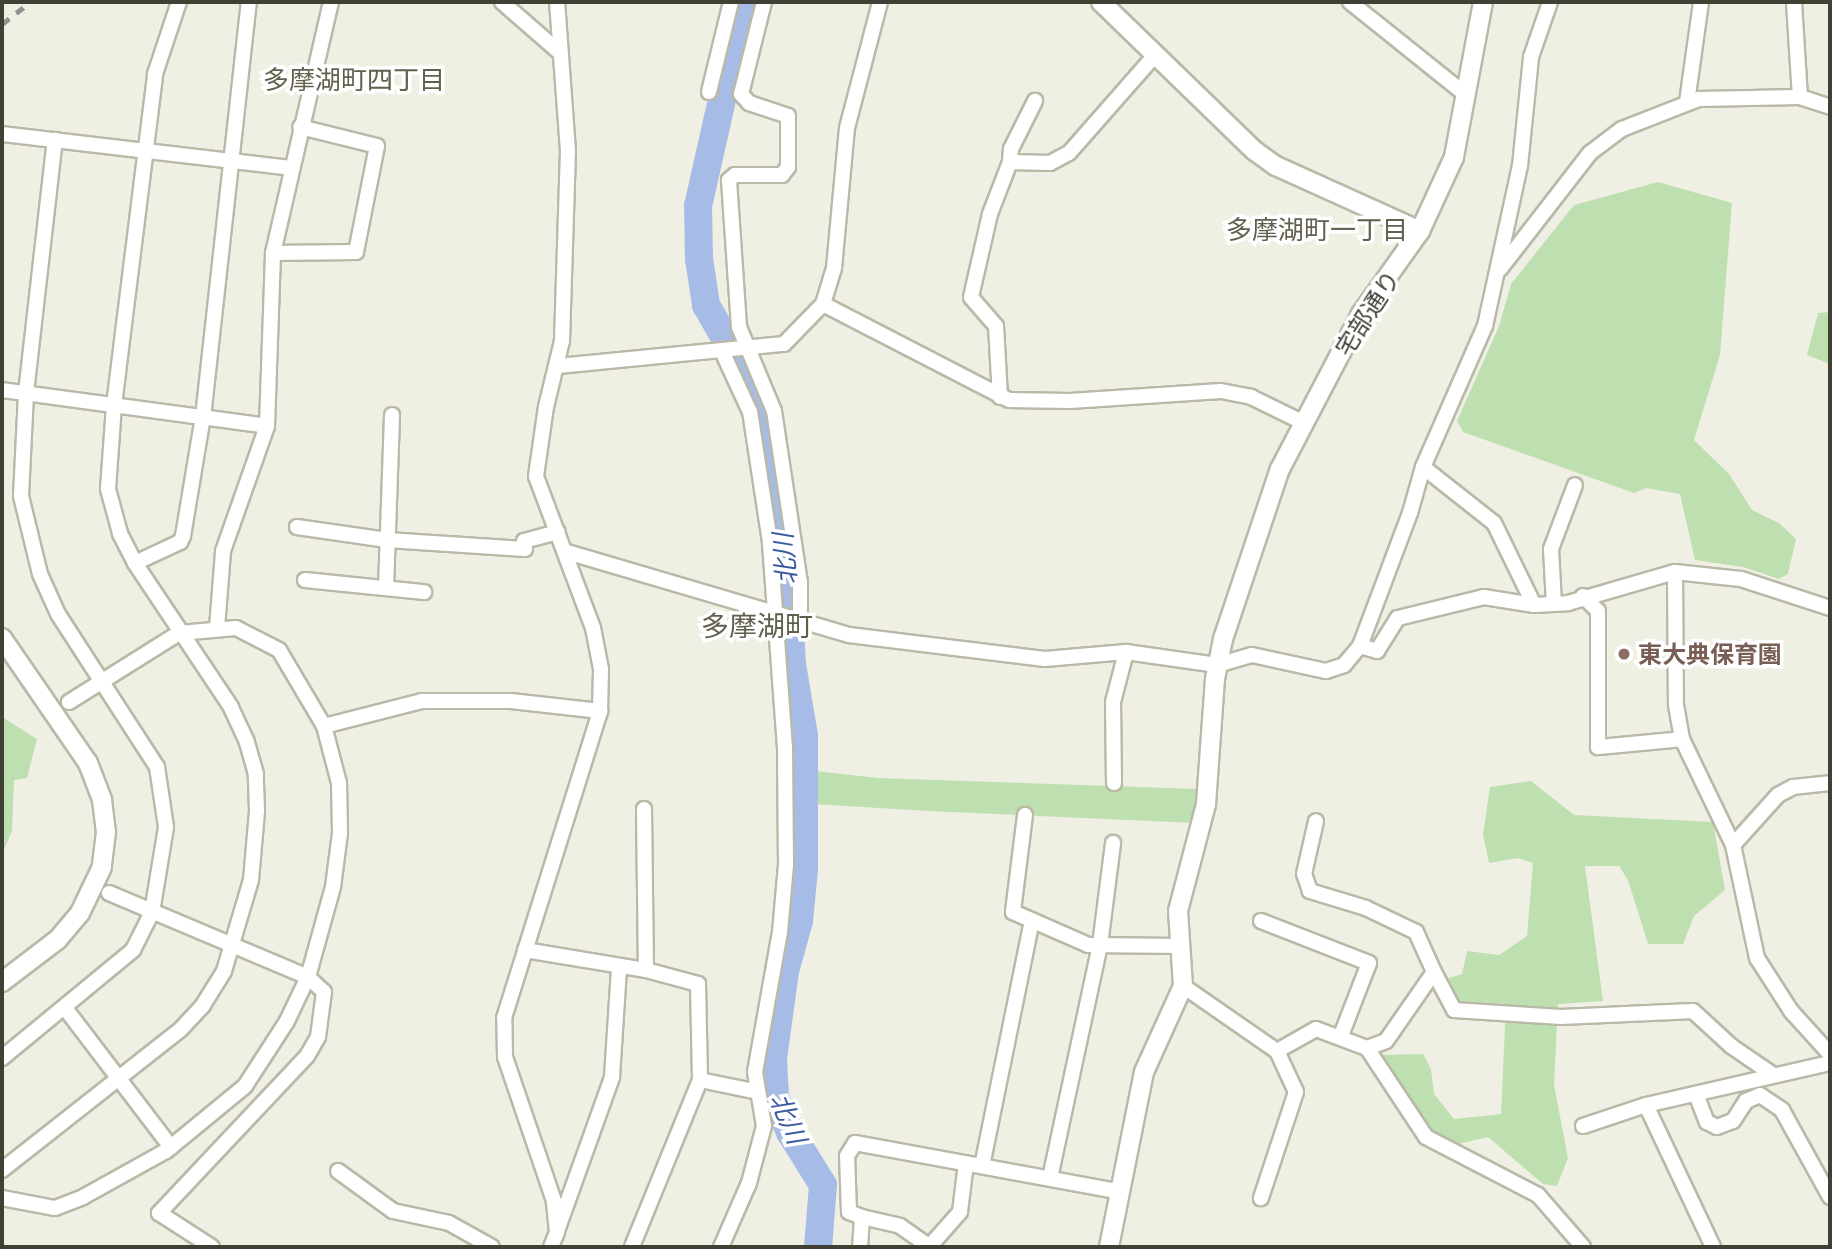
<!DOCTYPE html>
<html>
<head>
<meta charset="utf-8">
<style>
	body { margin:0 }
	#map { position:relative; width:1832px; height:1249px; overflow:hidden; background:#f0efe4; font-family:"Exo 2","Noto Sans JP",sans-serif }
	div>[style] { position:absolute }
	[style*='--x'] { left:calc(var(--x)*1px); top:calc(var(--y)*1px); width:calc(var(--w)*1px); rotate:calc(var(--a)*1deg) }
	.green>* { inset:0; background:#bee0b1 }
	.river>* { height:28px; margin:-14px; padding:0 14px; transform-origin:14px; border-radius:14px; background:#a6bbe6 }
	.roads { filter:drop-shadow(2px 0 #bab9a8) drop-shadow(-2px 0 #bab9a8) drop-shadow(0 2px #bab9a8) drop-shadow(0 -2px #bab9a8) }
	.minor>* { height:14px; margin:-7px; padding:0 7px; transform-origin:7px; border-radius:7px; background:#fff }
	.tertiary>* { height:18px; margin:-9px; padding:0 9px; transform-origin:9px; border-radius:9px; background:#fff }
	.rail>* { height:4.5px; margin-top:-2.25px; transform-origin:0; background:repeating-linear-gradient(90deg,#939393 0 9px,transparent 0 18px) }
	.dots>* { width:19px; height:19px; translate:-50% -50%; box-sizing:border-box; border:4px solid #fff; border-radius:50% }
	span { translate:-50% -50%; white-space:nowrap; text-align:center; line-height:1.15; -webkit-text-stroke:7px #fff; paint-order:stroke }
	.street-label { font-size:24px; color:#414035 }
	.education-label { font-size:24px; color:#785e54; font-weight:700 }
	.left { translate:0 -50%; text-align:left }
	.neighbourhood-label { font-size:26px; color:#62604d }
	.water-label { font-size:26px; color:#3b5a9f; font-style:italic }
	.quarter-label { font-size:28px; color:#62604d }
	.frame { position:absolute; inset:0; border:4px solid #414035; pointer-events:none }
</style>
</head>
<body>
<div id="map">
	<div class="green">
		<i style="clip-path:polygon(1658px 182px,1732px 203px,1720px 355px,1694px 440px,1729px 474px,1752px 510px,1779px 523px,1796px 539px,1788px 574px,1779px 579px,1743px 567px,1695px 560px,1680px 494px,1646px 488px,1634px 493px,1463px 432px,1457px 421px,1499px 326px,1511px 284px,1574px 205px)"></i>
		<i style="clip-path:polygon(1830px 312px,1830px 364px,1807px 355px,1818px 313px)"></i>
		<i style="clip-path:polygon(2px 717px,37px 739px,27px 778px,14px 780px,12px 831px,2px 854px)"></i>
		<i style="clip-path:polygon(816px 771px,878px 778px,1199px 789px,1195px 823px,928px 811px,813px 804px)"></i>
		<i style="clip-path:polygon(1531px 781px,1574px 815px,1713px 822px,1725px 890px,1694px 916px,1683px 944px,1648px 944px,1628px 880px,1619px 866px,1585px 866px,1603px 1001px,1558px 1004px,1554px 1085px,1568px 1158px,1557px 1186px,1543px 1184px,1488px 1137px,1458px 1144px,1437px 1141px,1423px 1130px,1381px 1055px,1423px 1054px,1431px 1069px,1434px 1094px,1454px 1119px,1501px 1114px,1506px 1004px,1456px 1001px,1446px 979px,1462px 974px,1467px 951px,1499px 955px,1527px 936px,1533px 863px,1518px 858px,1489px 863px,1483px 835px,1490px 787px)"></i>
	</div>
	<div class="river">
		<i style="--x:744;--y:2;--w:209;--a:102.7"></i>
		<i style="--x:698;--y:206;--w:53;--a:88.9"></i>
		<i style="--x:699;--y:259;--w:47;--a:81.3"></i>
		<i style="--x:706;--y:305;--w:119;--a:60.2"></i>
		<i style="--x:765;--y:408;--w:145;--a:82.1"></i>
		<i style="--x:785;--y:552;--w:112;--a:86.4"></i>
		<i style="--x:792;--y:664;--w:73;--a:80.5"></i>
		<i style="--x:804;--y:736;--w:133;--a:90"></i>
		<i style="--x:804;--y:869;--w:52;--a:95.5"></i>
		<i style="--x:799;--y:921;--w:52;--a:105.6"></i>
		<i style="--x:785;--y:971;--w:89;--a:97.8"></i>
		<i style="--x:773;--y:1059;--w:38;--a:87"></i>
		<i style="--x:775;--y:1097;--w:38;--a:67"></i>
		<i style="--x:790;--y:1132;--w:62;--a:58.1"></i>
		<i style="--x:823;--y:1185;--w:62;--a:94.6"></i>
	</div>
	<div class="roads">
		<div class="minor">
			<i style="--x:502;--y:2;--w:74;--a:41.2"></i>
			<i style="--x:764;--y:2;--w:95;--a:104"></i>
			<i style="--x:741;--y:94;--w:12;--a:48"></i>
			<i style="--x:749;--y:103;--w:41;--a:18.4"></i>
			<i style="--x:788;--y:116;--w:51;--a:90"></i>
			<i style="--x:788;--y:167;--w:10;--a:127"></i>
			<i style="--x:782;--y:175;--w:47;--a:180"></i>
			<i style="--x:735;--y:175;--w:8;--a:140"></i>
			<i style="--x:729;--y:180;--w:147;--a:86.1"></i>
			<i style="--x:739;--y:327;--w:91;--a:67.4"></i>
			<i style="--x:774;--y:411;--w:173;--a:81.4"></i>
			<i style="--x:800;--y:582;--w:38;--a:90"></i>
			<i style="--x:1350;--y:2;--w:147;--a:38.7"></i>
			<i style="--x:1794;--y:2;--w:95;--a:86.4"></i>
			<i style="--x:709;--y:92;--w:93;--a:-76.3"></i>
			<i style="--x:1687;--y:102;--w:101;--a:-82"></i>
			<i style="--x:2;--y:134;--w:290;--a:6.7"></i>
			<i style="--x:1010;--y:162;--w:13;--a:-86"></i>
			<i style="--x:1011;--y:149;--w:54;--a:-63.4"></i>
			<i style="--x:273;--y:253;--w:83;--a:-0.7"></i>
			<i style="--x:356;--y:252;--w:108;--a:-78.8"></i>
			<i style="--x:377;--y:146;--w:79;--a:-166.1"></i>
			<i style="--x:1500;--y:269;--w:147;--a:-52.2"></i>
			<i style="--x:1590;--y:153;--w:40;--a:-37"></i>
			<i style="--x:1622;--y:129;--w:83;--a:-21.3"></i>
			<i style="--x:1699;--y:99;--w:101;--a:-1.1"></i>
			<i style="--x:1800;--y:97;--w:32;--a:18"></i>
			<i style="--x:823;--y:304;--w:209;--a:27.3"></i>
			<i style="--x:1009;--y:400;--w:61;--a:0.9"></i>
			<i style="--x:1070;--y:401;--w:151;--a:-3.8"></i>
			<i style="--x:1221;--y:391;--w:31;--a:11"></i>
			<i style="--x:1251;--y:397;--w:57;--a:26.1"></i>
			<i style="--x:558;--y:366;--w:227;--a:-5.6"></i>
			<i style="--x:784;--y:344;--w:56;--a:-45.7"></i>
			<i style="--x:823;--y:304;--w:38;--a:-73"></i>
			<i style="--x:834;--y:268;--w:141;--a:-84.7"></i>
			<i style="--x:847;--y:128;--w:130;--a:-75.3"></i>
			<i style="--x:2;--y:390;--w:267;--a:7.7"></i>
			<i style="--x:1000;--y:397;--w:71;--a:-93.2"></i>
			<i style="--x:996;--y:326;--w:38;--a:-131"></i>
			<i style="--x:971;--y:297;--w:85;--a:-77.1"></i>
			<i style="--x:990;--y:214;--w:56;--a:-69"></i>
			<i style="--x:1010;--y:162;--w:40;--a:1.4"></i>
			<i style="--x:1050;--y:163;--w:21;--a:-28"></i>
			<i style="--x:1069;--y:153;--w:130;--a:-48.7"></i>
			<i style="--x:1423;--y:467;--w:90;--a:38.3"></i>
			<i style="--x:1494;--y:523;--w:91;--a:64"></i>
			<i style="--x:297;--y:527;--w:91;--a:8.2"></i>
			<i style="--x:387;--y:540;--w:138;--a:3.7"></i>
			<i style="--x:525;--y:549;--w:8;--a:-97"></i>
			<i style="--x:524;--y:541;--w:35;--a:-15"></i>
			<i style="--x:567;--y:552;--w:294;--a:16.4"></i>
			<i style="--x:849;--y:635;--w:197;--a:7"></i>
			<i style="--x:1045;--y:659;--w:81;--a:-4.9"></i>
			<i style="--x:1126;--y:652;--w:92;--a:8.1"></i>
			<i style="--x:1217;--y:665;--w:36;--a:-16"></i>
			<i style="--x:1252;--y:655;--w:76;--a:12.2"></i>
			<i style="--x:1326;--y:671;--w:19;--a:-18"></i>
			<i style="--x:1344;--y:665;--w:25;--a:-50"></i>
			<i style="--x:1360;--y:646;--w:142;--a:-69.4"></i>
			<i style="--x:1410;--y:513;--w:48;--a:-74.2"></i>
			<i style="--x:1423;--y:467;--w:154;--a:-66.3"></i>
			<i style="--x:1485;--y:326;--w:164;--a:-77.7"></i>
			<i style="--x:1520;--y:166;--w:110;--a:-84.2"></i>
			<i style="--x:1531;--y:57;--w:58;--a:-70.9"></i>
			<i style="--x:135;--y:563;--w:50;--a:-25"></i>
			<i style="--x:180;--y:542;--w:7;--a:-63"></i>
			<i style="--x:183;--y:536;--w:121;--a:-80.5"></i>
			<i style="--x:203;--y:417;--w:418;--a:-83.7"></i>
			<i style="--x:1675;--y:572;--w:133;--a:89.6"></i>
			<i style="--x:1676;--y:705;--w:35;--a:80"></i>
			<i style="--x:1682;--y:739;--w:118;--a:64.3"></i>
			<i style="--x:1733;--y:845;--w:116;--a:78"></i>
			<i style="--x:1757;--y:958;--w:63;--a:57.3"></i>
			<i style="--x:1791;--y:1011;--w:58;--a:47.8"></i>
			<i style="--x:305;--y:580;--w:120;--a:5.8"></i>
			<i style="--x:386;--y:588;--w:173;--a:-88"></i>
			<i style="--x:1583;--y:596;--w:21;--a:45"></i>
			<i style="--x:1598;--y:611;--w:136;--a:90"></i>
			<i style="--x:1598;--y:747;--w:84;--a:-5.4"></i>
			<i style="--x:1554;--y:604;--w:55;--a:-93.1"></i>
			<i style="--x:1551;--y:549;--w:68;--a:-69.4"></i>
			<i style="--x:217;--y:628;--w:77;--a:-85.5"></i>
			<i style="--x:223;--y:551;--w:133;--a:-70.6"></i>
			<i style="--x:267;--y:426;--w:173;--a:-88"></i>
			<i style="--x:273;--y:253;--w:258;--a:-77"></i>
			<i style="--x:1360;--y:646;--w:18;--a:16"></i>
			<i style="--x:1377;--y:651;--w:39;--a:-58"></i>
			<i style="--x:1398;--y:618;--w:89;--a:-13.7"></i>
			<i style="--x:1484;--y:597;--w:51;--a:9.1"></i>
			<i style="--x:1534;--y:605;--w:34;--a:-3"></i>
			<i style="--x:1568;--y:603;--w:111;--a:-16.2"></i>
			<i style="--x:1675;--y:572;--w:66;--a:6.1"></i>
			<i style="--x:1741;--y:579;--w:94;--a:18"></i>
			<i style="--x:324;--y:726;--w:101;--a:-14.3"></i>
			<i style="--x:422;--y:701;--w:89;--a:0"></i>
			<i style="--x:511;--y:701;--w:90;--a:6.4"></i>
			<i style="--x:1114;--y:783;--w:81;--a:-90.7"></i>
			<i style="--x:1113;--y:702;--w:52;--a:-75.4"></i>
			<i style="--x:644;--y:809;--w:161;--a:89.3"></i>
			<i style="--x:1025;--y:815;--w:98;--a:97.1"></i>
			<i style="--x:1013;--y:912;--w:82;--a:23.7"></i>
			<i style="--x:1088;--y:945;--w:93;--a:0.6"></i>
			<i style="--x:1733;--y:845;--w:67;--a:-48"></i>
			<i style="--x:1778;--y:795;--w:17;--a:-28"></i>
			<i style="--x:1793;--y:787;--w:37;--a:-6"></i>
			<i style="--x:109;--y:893;--w:216;--a:22.9"></i>
			<i style="--x:308;--y:977;--w:22;--a:43"></i>
			<i style="--x:324;--y:992;--w:45;--a:97.6"></i>
			<i style="--x:318;--y:1037;--w:22;--a:120"></i>
			<i style="--x:307;--y:1056;--w:216;--a:133.3"></i>
			<i style="--x:159;--y:1213;--w:63;--a:32.7"></i>
			<i style="--x:1261;--y:921;--w:116;--a:21.3"></i>
			<i style="--x:1369;--y:963;--w:80;--a:111.1"></i>
			<i style="--x:525;--y:950;--w:123;--a:9.4"></i>
			<i style="--x:646;--y:970;--w:54;--a:15.1"></i>
			<i style="--x:698;--y:984;--w:96;--a:88.8"></i>
			<i style="--x:700;--y:1080;--w:180;--a:112.2"></i>
			<i style="--x:1434;--y:972;--w:43;--a:62.2"></i>
			<i style="--x:1454;--y:1010;--w:107;--a:3.7"></i>
			<i style="--x:1561;--y:1017;--w:132;--a:-2.6"></i>
			<i style="--x:1693;--y:1011;--w:52;--a:42.6"></i>
			<i style="--x:1731;--y:1046;--w:50;--a:34.3"></i>
			<i style="--x:1183;--y:986;--w:114;--a:34.7"></i>
			<i style="--x:1277;--y:1051;--w:45;--a:65.1"></i>
			<i style="--x:1296;--y:1092;--w:112;--a:108.3"></i>
			<i style="--x:65;--y:1008;--w:175;--a:52.7"></i>
			<i style="--x:1367;--y:1048;--w:107;--a:56.5"></i>
			<i style="--x:1426;--y:1137;--w:126;--a:27.4"></i>
			<i style="--x:1538;--y:1195;--w:69;--a:49.1"></i>
			<i style="--x:1277;--y:1051;--w:45;--a:-29.4"></i>
			<i style="--x:1316;--y:1029;--w:54;--a:20.4"></i>
			<i style="--x:1367;--y:1048;--w:20;--a:-20"></i>
			<i style="--x:1386;--y:1041;--w:84;--a:-55.2"></i>
			<i style="--x:1434;--y:972;--w:44;--a:-114.2"></i>
			<i style="--x:1416;--y:932;--w:55;--a:-154.4"></i>
			<i style="--x:1366;--y:908;--w:59;--a:-163.1"></i>
			<i style="--x:1310;--y:891;--w:18;--a:-109"></i>
			<i style="--x:1304;--y:874;--w:54;--a:-77.2"></i>
			<i style="--x:2;--y:1058;--w:170;--a:-39.5"></i>
			<i style="--x:133;--y:950;--w:42;--a:-63.4"></i>
			<i style="--x:152;--y:912;--w:86;--a:-80.6"></i>
			<i style="--x:166;--y:827;--w:61;--a:-98.5"></i>
			<i style="--x:157;--y:767;--w:182;--a:-122.9"></i>
			<i style="--x:58;--y:614;--w:44;--a:-114.2"></i>
			<i style="--x:40;--y:574;--w:80;--a:-103.7"></i>
			<i style="--x:21;--y:496;--w:103;--a:-87.2"></i>
			<i style="--x:26;--y:393;--w:255;--a:-83.5"></i>
			<i style="--x:700;--y:1080;--w:59;--a:11.7"></i>
			<i style="--x:1696;--y:1094;--w:30;--a:69"></i>
			<i style="--x:1707;--y:1122;--w:11;--a:27"></i>
			<i style="--x:1717;--y:1127;--w:17;--a:-21"></i>
			<i style="--x:1733;--y:1121;--w:24;--a:-57"></i>
			<i style="--x:1746;--y:1101;--w:15;--a:-23"></i>
			<i style="--x:1760;--y:1095;--w:27;--a:34"></i>
			<i style="--x:1782;--y:1110;--w:99;--a:61.1"></i>
			<i style="--x:1646;--y:1105;--w:157;--a:64.7"></i>
			<i style="--x:1583;--y:1126;--w:66;--a:-18.4"></i>
			<i style="--x:1646;--y:1105;--w:189;--a:-12.9"></i>
			<i style="--x:982;--y:1166;--w:251;--a:-78.5"></i>
			<i style="--x:2;--y:1170;--w:228;--a:-38.2"></i>
			<i style="--x:181;--y:1029;--w:33;--a:-47"></i>
			<i style="--x:203;--y:1005;--w:40;--a:-58"></i>
			<i style="--x:224;--y:971;--w:95;--a:-73.5"></i>
			<i style="--x:251;--y:880;--w:69;--a:-85"></i>
			<i style="--x:257;--y:811;--w:37;--a:-92"></i>
			<i style="--x:256;--y:774;--w:33;--a:-106"></i>
			<i style="--x:247;--y:742;--w:38;--a:-115"></i>
			<i style="--x:231;--y:707;--w:173;--a:-123.7"></i>
			<i style="--x:135;--y:563;--w:34;--a:-117"></i>
			<i style="--x:120;--y:533;--w:46;--a:-105.3"></i>
			<i style="--x:108;--y:489;--w:84;--a:-85.9"></i>
			<i style="--x:114;--y:405;--w:334;--a:-82.9"></i>
			<i style="--x:155;--y:74;--w:76;--a:-71.6"></i>
			<i style="--x:338;--y:1171;--w:68;--a:36"></i>
			<i style="--x:393;--y:1211;--w:57;--a:12.1"></i>
			<i style="--x:449;--y:1223;--w:49;--a:29.2"></i>
			<i style="--x:1050;--y:1178;--w:238;--a:-77.9"></i>
			<i style="--x:1100;--y:945;--w:103;--a:-82.7"></i>
			<i style="--x:2;--y:1198;--w:54;--a:10.7"></i>
			<i style="--x:55;--y:1208;--w:30;--a:-21"></i>
			<i style="--x:83;--y:1197;--w:95;--a:-29"></i>
			<i style="--x:166;--y:1151;--w:102;--a:-39.4"></i>
			<i style="--x:245;--y:1086;--w:77;--a:-57.1"></i>
			<i style="--x:287;--y:1021;--w:49;--a:-64.5"></i>
			<i style="--x:308;--y:977;--w:93;--a:-74.5"></i>
			<i style="--x:333;--y:887;--w:54;--a:-82.6"></i>
			<i style="--x:340;--y:833;--w:50;--a:-91.1"></i>
			<i style="--x:339;--y:783;--w:59;--a:-104.7"></i>
			<i style="--x:324;--y:726;--w:88;--a:-120.6"></i>
			<i style="--x:279;--y:650;--w:48;--a:-152.9"></i>
			<i style="--x:236;--y:628;--w:57;--a:175"></i>
			<i style="--x:179;--y:633;--w:130;--a:147.9"></i>
			<i style="--x:862;--y:1217;--w:39;--a:13"></i>
			<i style="--x:900;--y:1226;--w:37;--a:35"></i>
			<i style="--x:557;--y:1231;--w:164;--a:-70.3"></i>
			<i style="--x:612;--y:1077;--w:109;--a:-86.3"></i>
			<i style="--x:551;--y:1247;--w:16;--a:-68"></i>
			<i style="--x:557;--y:1232;--w:31;--a:-96"></i>
			<i style="--x:554;--y:1201;--w:152;--a:-108.8"></i>
			<i style="--x:505;--y:1057;--w:39;--a:-91"></i>
			<i style="--x:504;--y:1018;--w:322;--a:-72.6"></i>
			<i style="--x:600;--y:711;--w:42;--a:-88.6"></i>
			<i style="--x:601;--y:669;--w:42;--a:-101"></i>
			<i style="--x:593;--y:628;--w:162;--a:-110.6"></i>
			<i style="--x:536;--y:476;--w:70;--a:-81.8"></i>
			<i style="--x:546;--y:407;--w:68;--a:-76.4"></i>
			<i style="--x:562;--y:341;--w:190;--a:-88.2"></i>
			<i style="--x:568;--y:151;--w:149;--a:-94.2"></i>
			<i style="--x:721;--y:1247;--w:70;--a:-66.4"></i>
			<i style="--x:749;--y:1183;--w:59;--a:-75.3"></i>
			<i style="--x:764;--y:1126;--w:55;--a:-99.5"></i>
			<i style="--x:755;--y:1072;--w:142;--a:-79.9"></i>
			<i style="--x:780;--y:932;--w:67;--a:-84.9"></i>
			<i style="--x:786;--y:865;--w:117;--a:-90.5"></i>
			<i style="--x:785;--y:748;--w:207;--a:-94.2"></i>
			<i style="--x:770;--y:542;--w:132;--a:-98.7"></i>
			<i style="--x:750;--y:412;--w:67;--a:-114.7"></i>
			<i style="--x:860;--y:1247;--w:30;--a:-86"></i>
			<i style="--x:862;--y:1217;--w:14;--a:-159"></i>
			<i style="--x:849;--y:1212;--w:56;--a:-92"></i>
			<i style="--x:847;--y:1156;--w:15;--a:-58"></i>
			<i style="--x:855;--y:1143;--w:270;--a:10.4"></i>
			<i style="--x:929;--y:1247;--w:47;--a:-48.5"></i>
			<i style="--x:960;--y:1212;--w:49;--a:-83"></i>
		</div>
		<div class="tertiary">
			<i style="--x:1101;--y:2;--w:214;--a:44.1"></i>
			<i style="--x:1255;--y:151;--w:26;--a:36"></i>
			<i style="--x:1276;--y:166;--w:158;--a:24.3"></i>
			<i style="--x:2;--y:638;--w:152;--a:55.5"></i>
			<i style="--x:88;--y:763;--w:40;--a:69"></i>
			<i style="--x:102;--y:800;--w:32;--a:83"></i>
			<i style="--x:106;--y:832;--w:35;--a:97"></i>
			<i style="--x:102;--y:867;--w:51;--a:115.6"></i>
			<i style="--x:80;--y:913;--w:35;--a:130"></i>
			<i style="--x:57;--y:940;--w:69;--a:142.6"></i>
			<i style="--x:1109;--y:1247;--w:178;--a:-78.7"></i>
			<i style="--x:1144;--y:1072;--w:94;--a:-65.6"></i>
			<i style="--x:1183;--y:986;--w:75;--a:-93.8"></i>
			<i style="--x:1178;--y:911;--w:111;--a:-75.3"></i>
			<i style="--x:1206;--y:804;--w:125;--a:-85.9"></i>
			<i style="--x:1215;--y:679;--w:41;--a:-78.7"></i>
			<i style="--x:1223;--y:639;--w:179;--a:-71.5"></i>
			<i style="--x:1280;--y:469;--w:175;--a:-62.4"></i>
			<i style="--x:1361;--y:314;--w:102;--a:-54.6"></i>
			<i style="--x:1420;--y:231;--w:81;--a:-65.3"></i>
			<i style="--x:1454;--y:157;--w:158;--a:-79.4"></i>
		</div>
	</div>
	<div class="rail">
		<i style="--x:2;--y:24;--w:36;--a:-38"></i>
	</div>
	<div class="dots">
		<i style="left:1624px;top:654px;background:#8d6e63"></i>
	</div>
	<div class="street-label">
		<span style="left:1367px;top:313px;rotate:-57deg">宅部通り</span>
	</div>
	<div class="education-label">
		<span class="left" style="left:1638px;top:654px">東大典保育園</span>
	</div>
	<div class="neighbourhood-label">
		<span style="left:354px;top:79px">多摩湖町四丁目</span>
		<span style="left:1317px;top:229px">多摩湖町一丁目</span>
	</div>
	<div class="water-label">
		<span style="left:784px;top:559px;rotate:-95deg">北川</span>
		<span style="left:789px;top:1118px;rotate:67deg">北川</span>
	</div>
	<div class="quarter-label">
		<span style="left:757px;top:625px">多摩湖町</span>
	</div>
	<div class="frame"></div>
</div>
</body>
</html>
